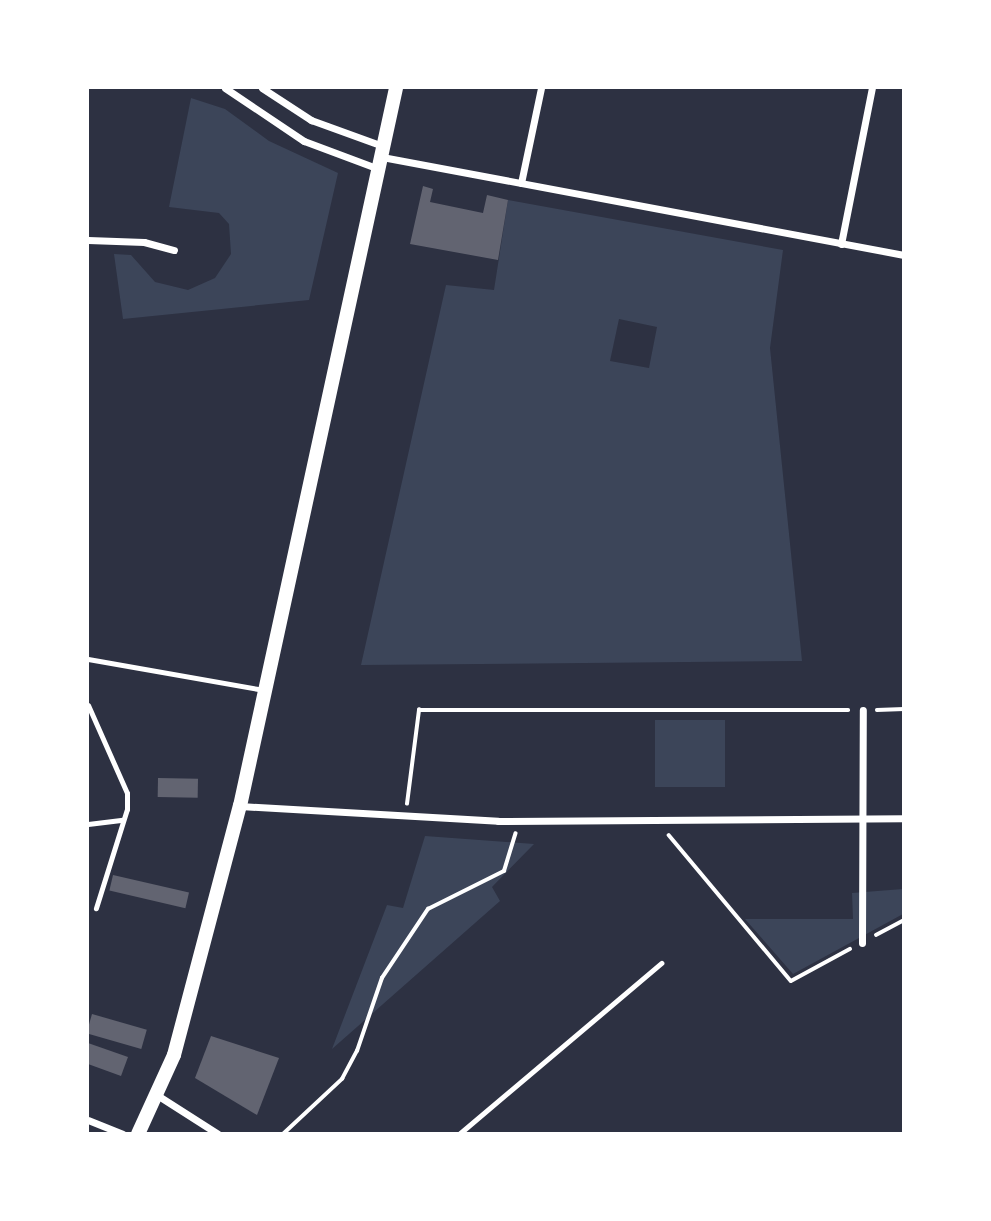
<!DOCTYPE html>
<html>
<head>
<meta charset="utf-8">
<style>
	body { margin:0 }
	#map { position:relative; width:991px; height:1221px; overflow:hidden; background:#2d3142; font-family:Lato,sans-serif }
	div>[style] { position:absolute }
	[style*='--x'] { left:calc(var(--x)*1px); top:calc(var(--y)*1px); width:calc(var(--w)*1px); rotate:calc(var(--a)*1deg) }
	.green>* { inset:0; background:#3c4559; transform-origin:0 0 }
	.building>* { inset:0; background:#626471; transform-origin:0 0 }
	.path>* { height:3.5px; margin:-1.75px; padding:0 1.75px; transform-origin:1.75px; border-radius:1.75px; background:#fff }
	.service>* { height:5px; margin:-2.5px; padding:0 2.5px; transform-origin:2.5px; border-radius:2.5px; background:#fff }
	.minor>* { height:7px; margin:-3.5px; padding:0 3.5px; transform-origin:3.5px; border-radius:3.5px; background:#fff }
	.secondary>* { height:14px; margin:-7px; padding:0 7px; transform-origin:7px; border-radius:7px; background:#fff }
	span { translate:-50% -50%; white-space:nowrap; text-align:center; line-height:1.15; -webkit-text-stroke:7px #fff; paint-order:stroke }
	.frame { position:absolute; inset:0; border:89px solid #fff; pointer-events:none }
</style>
</head>
<body>
<div id="map">
	<div class="green">
		<i style="clip-path:polygon(191px 98px,225px 109px,269px 141px,338px 173px,309px 300px,123px 319px,114px 254px,131px 255px,155px 282px,188px 290px,215px 278px,231px 254px,229px 224px,219px 213px,169px 207px)"></i>
		<i style="clip-path:polygon(evenodd,508px 200px,783px 250px,770px 348px,802px 661px,361px 665px,446px 285px,494px 290px,508px 200px,619px 319px,657px 327px,649px 368px,610px 361px,619px 319px)"></i>
		<i style="left:655px;top:720px;width:70px;height:67px"></i>
		<i style="clip-path:polygon(425px 836px,534px 844px,492px 887px,500px 901px,332px 1049px,387px 905px,403px 908px)"></i>
		<i style="clip-path:polygon(903px 889px,903px 914px,793px 974px,745px 919px,853px 919px,852px 893px)"></i>
	</div>
	<div class="building">
		<i style="clip-path:polygon(423px 186px,433px 189px,430px 202px,483px 213px,487px 195px,508px 200px,498px 260px,410px 244px)"></i>
		<i style="left:158px;top:778px;width:40px;height:19px;rotate:1deg"></i>
		<i style="left:113px;top:875px;width:78px;height:16px;rotate:13deg"></i>
		<i style="left:92px;top:1014px;width:57px;height:20px;rotate:16deg"></i>
		<i style="clip-path:polygon(211px 1036px,279px 1058px,257px 1115px,195px 1078px)"></i>
		<i style="clip-path:polygon(88px 1043px,128px 1057px,121px 1076px,88px 1064px)"></i>
	</div>
	<div class="path">
		<i style="--x:877;--y:710;--w:27;--a:-2"></i>
		<i style="--x:407;--y:804;--w:95;--a:-82.7"></i>
		<i style="--x:419;--y:710;--w:429;--a:0"></i>
		<i style="--x:669;--y:835;--w:190;--a:50.1"></i>
		<i style="--x:791;--y:981;--w:67;--a:-28.5"></i>
		<i style="--x:876;--y:935;--w:32;--a:-28"></i>
		<i style="--x:283;--y:1134;--w:81;--a:-43"></i>
		<i style="--x:342;--y:1079;--w:32;--a:-62"></i>
		<i style="--x:357;--y:1051;--w:77;--a:-71.1"></i>
		<i style="--x:382;--y:978;--w:83;--a:-56.3"></i>
		<i style="--x:428;--y:909;--w:85;--a:-26.6"></i>
		<i style="--x:504;--y:871;--w:39;--a:-73"></i>
	</div>
	<div class="service">
		<i style="--x:88;--y:659;--w:179;--a:10"></i>
		<i style="--x:88;--y:705;--w:96;--a:66.1"></i>
		<i style="--x:127;--y:793;--w:16;--a:90"></i>
		<i style="--x:127;--y:809;--w:104;--a:107.4"></i>
		<i style="--x:88;--y:824;--w:35;--a:-7"></i>
		<i style="--x:459;--y:1134;--w:265;--a:-40.2"></i>
	</div>
	<div class="minor">
		<i style="--x:225;--y:88;--w:95;--a:33.9"></i>
		<i style="--x:304;--y:141;--w:80;--a:20.5"></i>
		<i style="--x:262;--y:88;--w:59;--a:33.1"></i>
		<i style="--x:311;--y:120;--w:77;--a:19.9"></i>
		<i style="--x:382;--y:157;--w:531;--a:10.63"></i>
		<i style="--x:521;--y:183;--w:97;--a:-78.1"></i>
		<i style="--x:88;--y:240;--w:56;--a:2"></i>
		<i style="--x:144;--y:242;--w:31;--a:15"></i>
		<i style="--x:841;--y:244;--w:159;--a:-78.8"></i>
		<i style="--x:240;--y:806;--w:258;--a:3.3"></i>
		<i style="--x:498;--y:821;--w:406;--a:-0.4"></i>
		<i style="--x:862;--y:943;--w:233;--a:-89.8"></i>
		<i style="--x:157;--y:1095;--w:72;--a:32.6"></i>
		<i style="--x:88;--y:1120;--w:37;--a:22"></i>
	</div>
	<div class="secondary">
		<i style="--x:138;--y:1134;--w:87;--a:-65.5"></i>
		<i style="--x:174;--y:1055;--w:258;--a:-75.2"></i>
		<i style="--x:240;--y:806;--w:735;--a:-77.74"></i>
	</div>
	<div class="frame"></div>
</div>
</body>
</html>
